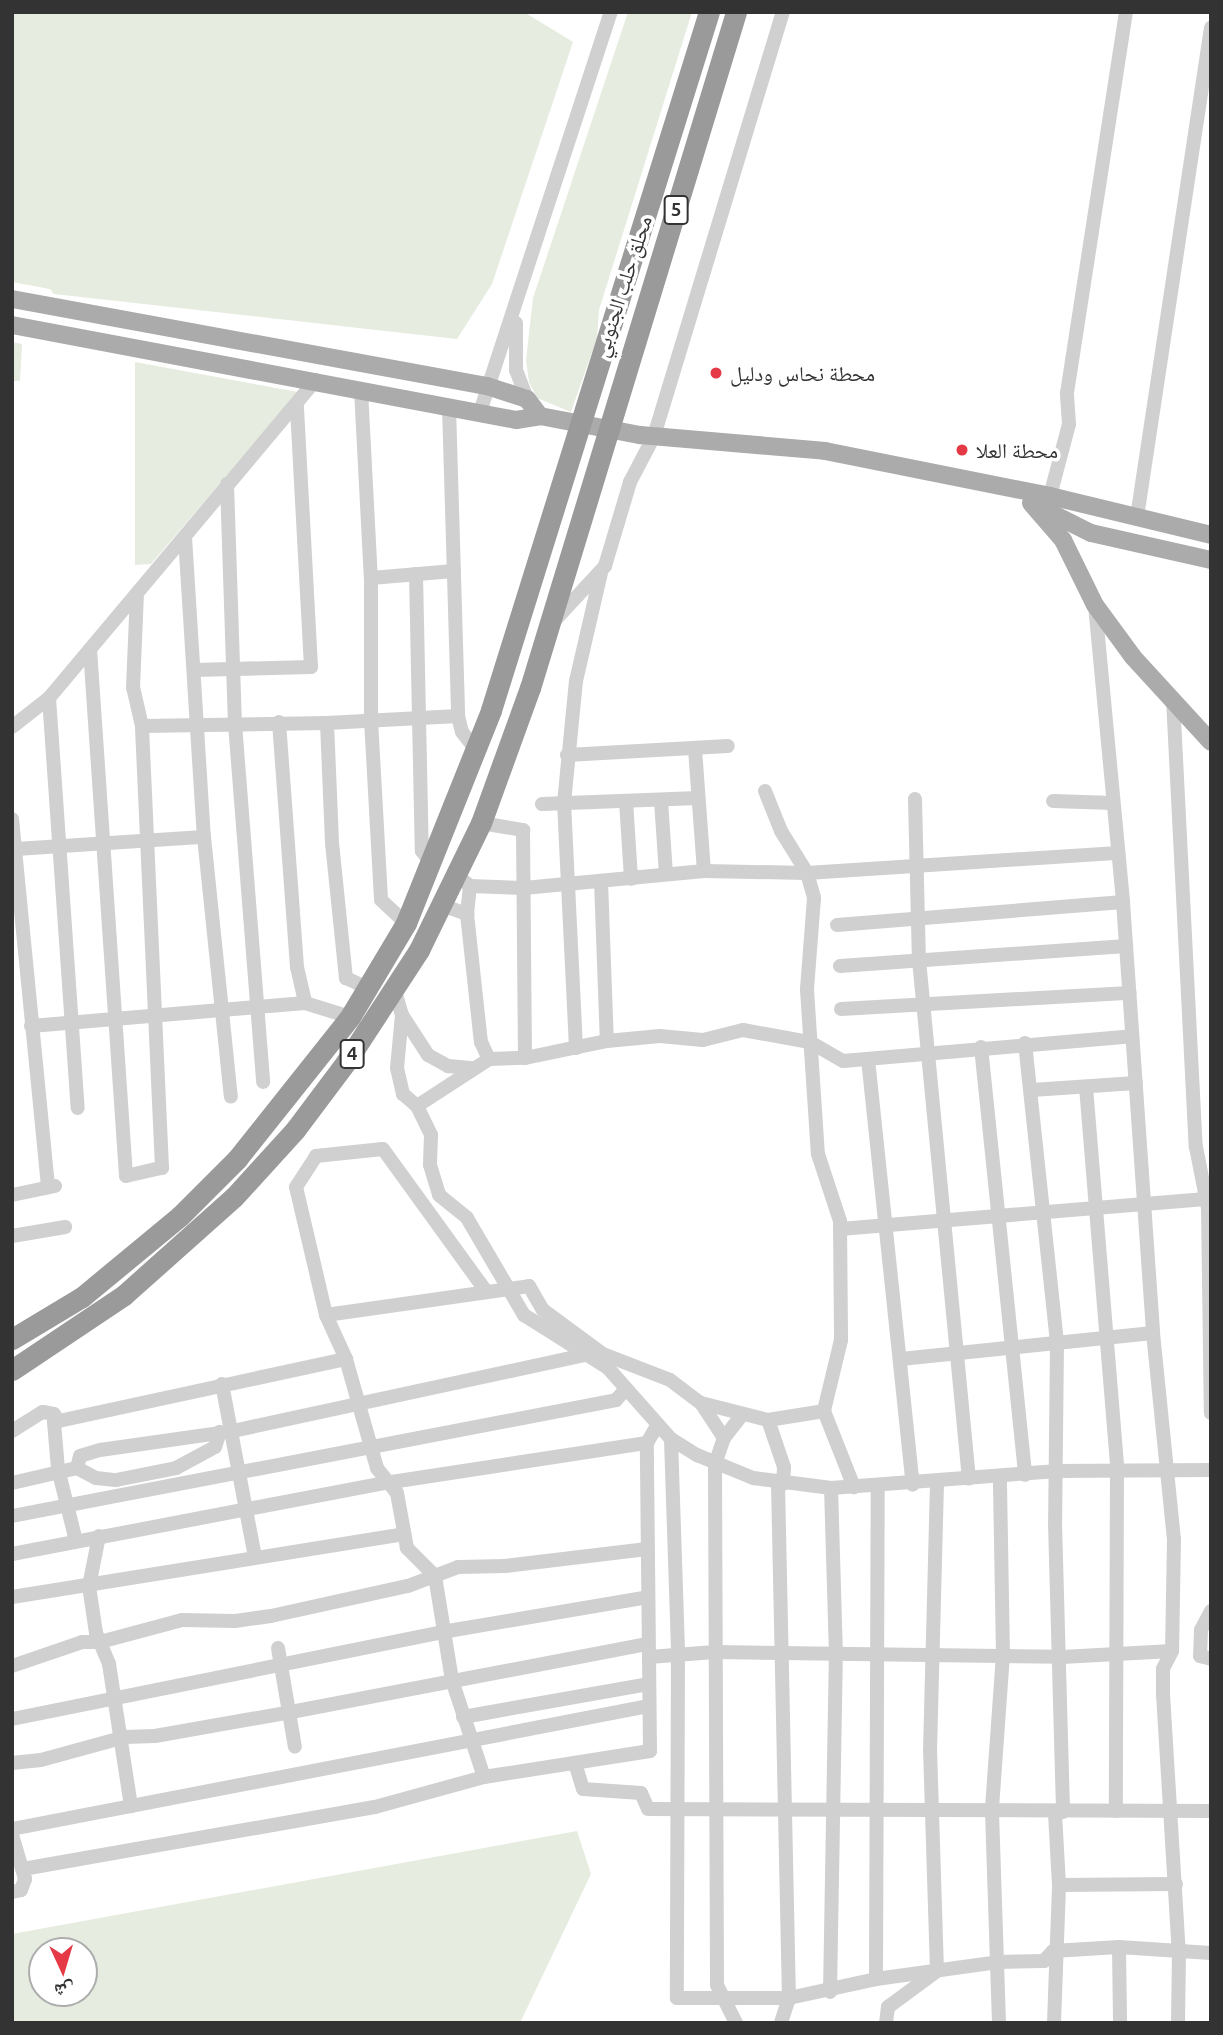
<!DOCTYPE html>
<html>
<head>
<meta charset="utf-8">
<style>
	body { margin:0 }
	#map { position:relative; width:1223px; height:2035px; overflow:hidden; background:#fff; font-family:Ubuntu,"Noto Naskh Arabic",sans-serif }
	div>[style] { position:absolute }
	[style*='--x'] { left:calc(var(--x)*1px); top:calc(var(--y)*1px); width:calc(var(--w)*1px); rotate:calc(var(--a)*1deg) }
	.green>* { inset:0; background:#e6ecdf }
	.minor>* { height:14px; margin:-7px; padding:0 7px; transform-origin:7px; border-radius:7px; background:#d0d0d0 }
	.major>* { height:18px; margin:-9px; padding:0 9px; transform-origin:9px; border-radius:9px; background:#ababab }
	.highway>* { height:21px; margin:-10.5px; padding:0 10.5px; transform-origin:10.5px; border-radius:10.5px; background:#9a9a9a }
	.dots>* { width:19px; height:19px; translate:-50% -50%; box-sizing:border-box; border:4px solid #fff; border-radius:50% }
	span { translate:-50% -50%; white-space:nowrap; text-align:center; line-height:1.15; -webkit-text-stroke:7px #fff; paint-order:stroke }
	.shield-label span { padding:2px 5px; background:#fff; border:2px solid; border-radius:5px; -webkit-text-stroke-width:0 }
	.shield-label { font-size:19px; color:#333; font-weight:700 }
	.street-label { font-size:21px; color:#333 }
	.poi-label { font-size:21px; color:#333 }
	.left { translate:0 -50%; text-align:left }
	.frame { position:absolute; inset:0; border:14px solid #333; pointer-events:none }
	.north { position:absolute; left:28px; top:1937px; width:70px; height:70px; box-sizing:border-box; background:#fff; border:2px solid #adadad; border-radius:50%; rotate:176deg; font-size:19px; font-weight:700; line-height:28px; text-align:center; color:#333 }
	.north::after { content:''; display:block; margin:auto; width:24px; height:32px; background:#e63946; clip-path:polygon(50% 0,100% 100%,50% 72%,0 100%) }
</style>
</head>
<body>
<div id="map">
	<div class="green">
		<i style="clip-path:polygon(12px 12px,524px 12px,573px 42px,492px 284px,457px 339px,54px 294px,50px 289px,12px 282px)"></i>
		<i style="clip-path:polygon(628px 12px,692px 12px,599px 310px,597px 338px,571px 412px,537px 398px,529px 382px,526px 360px,533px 298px)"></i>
		<i style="clip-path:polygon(12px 342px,22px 344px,20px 381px,12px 381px)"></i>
		<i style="clip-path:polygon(135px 362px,298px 392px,151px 564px,135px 565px)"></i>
		<i style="clip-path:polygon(evenodd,577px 1831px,591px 1874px,520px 2023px,12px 2023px,12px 1934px,577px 1831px,84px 1951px,84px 1993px,42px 1993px,42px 1951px,84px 1951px)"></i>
	</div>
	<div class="minor">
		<i style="--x:516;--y:323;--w:47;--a:90"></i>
		<i style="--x:516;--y:370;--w:31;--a:69"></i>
		<i style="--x:361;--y:390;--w:188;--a:87"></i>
		<i style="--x:371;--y:578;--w:142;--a:90"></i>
		<i style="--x:371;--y:720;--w:180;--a:86.8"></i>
		<i style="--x:381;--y:900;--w:34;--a:43"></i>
		<i style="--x:449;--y:407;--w:309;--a:88.3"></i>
		<i style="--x:458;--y:716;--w:16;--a:76"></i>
		<i style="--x:462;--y:732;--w:24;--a:52"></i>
		<i style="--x:480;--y:412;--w:421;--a:-71.9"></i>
		<i style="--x:227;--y:484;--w:240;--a:88.1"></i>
		<i style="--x:235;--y:724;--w:359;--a:85.5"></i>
		<i style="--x:1050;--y:496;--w:74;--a:-75.2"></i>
		<i style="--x:1069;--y:424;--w:31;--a:-94"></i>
		<i style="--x:1067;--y:393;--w:386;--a:-81.2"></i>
		<i style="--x:1137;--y:517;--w:495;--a:-81.4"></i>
		<i style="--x:185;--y:537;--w:301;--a:86.4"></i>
		<i style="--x:204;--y:837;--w:261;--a:84.1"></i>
		<i style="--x:416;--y:574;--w:277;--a:88.8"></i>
		<i style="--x:422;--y:851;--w:16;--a:52"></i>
		<i style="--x:371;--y:578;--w:83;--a:-4.8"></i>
		<i style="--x:1095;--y:605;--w:298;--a:84.6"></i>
		<i style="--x:1123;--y:902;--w:432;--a:86"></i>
		<i style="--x:1153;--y:1333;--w:207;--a:84.2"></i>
		<i style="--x:1174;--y:1539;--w:112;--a:91"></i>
		<i style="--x:1172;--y:1651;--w:20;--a:117"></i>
		<i style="--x:1163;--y:1669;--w:25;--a:90"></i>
		<i style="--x:1163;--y:1694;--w:258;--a:86.5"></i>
		<i style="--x:1179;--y:1952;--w:71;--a:90.8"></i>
		<i style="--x:556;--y:619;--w:72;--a:-47.2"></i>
		<i style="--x:605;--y:566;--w:88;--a:-73.4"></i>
		<i style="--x:630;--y:482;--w:52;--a:-62.4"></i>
		<i style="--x:654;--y:436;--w:443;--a:-73.1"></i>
		<i style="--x:90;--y:649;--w:528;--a:86.09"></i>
		<i style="--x:126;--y:1176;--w:37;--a:-13"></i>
		<i style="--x:162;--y:1168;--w:442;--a:-92.6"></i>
		<i style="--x:142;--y:726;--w:39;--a:-103"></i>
		<i style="--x:133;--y:688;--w:94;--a:-87.6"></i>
		<i style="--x:194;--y:670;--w:117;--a:-1.5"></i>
		<i style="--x:311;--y:667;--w:262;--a:-93.1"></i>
		<i style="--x:49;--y:698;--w:411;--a:86"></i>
		<i style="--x:1173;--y:699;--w:449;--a:87.1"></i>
		<i style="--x:1196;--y:1147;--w:62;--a:78.9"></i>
		<i style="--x:1208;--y:1208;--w:205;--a:89.2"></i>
		<i style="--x:279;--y:722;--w:246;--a:85.8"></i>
		<i style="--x:297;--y:967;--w:37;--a:77"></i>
		<i style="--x:327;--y:723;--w:120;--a:87.6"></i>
		<i style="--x:332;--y:843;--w:136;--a:84.1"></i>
		<i style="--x:346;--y:978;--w:26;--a:25"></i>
		<i style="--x:142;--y:726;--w:185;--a:-0.9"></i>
		<i style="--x:327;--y:723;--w:131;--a:-3.1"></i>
		<i style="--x:12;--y:727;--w:47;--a:-38.1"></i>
		<i style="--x:49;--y:698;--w:415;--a:-50"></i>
		<i style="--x:695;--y:749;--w:122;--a:85.8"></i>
		<i style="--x:567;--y:755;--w:161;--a:-3.2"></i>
		<i style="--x:765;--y:791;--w:43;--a:68.2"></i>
		<i style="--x:781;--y:831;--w:49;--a:58.2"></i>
		<i style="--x:807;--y:873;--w:26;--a:74"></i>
		<i style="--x:814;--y:898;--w:92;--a:94.4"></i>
		<i style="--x:807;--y:990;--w:164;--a:86.2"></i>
		<i style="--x:818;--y:1154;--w:71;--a:71.8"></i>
		<i style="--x:840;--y:1221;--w:119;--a:89.5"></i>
		<i style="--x:841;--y:1340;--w:73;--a:103.5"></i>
		<i style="--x:824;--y:1411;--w:82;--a:68.5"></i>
		<i style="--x:915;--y:799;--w:161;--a:88.6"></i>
		<i style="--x:919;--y:960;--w:521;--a:84.5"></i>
		<i style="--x:626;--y:801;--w:78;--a:86.3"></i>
		<i style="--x:661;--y:801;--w:73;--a:86.1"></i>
		<i style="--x:1053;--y:801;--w:60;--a:1.9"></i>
		<i style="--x:542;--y:804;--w:156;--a:-2.2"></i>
		<i style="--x:12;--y:819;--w:370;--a:84.4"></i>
		<i style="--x:481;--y:823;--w:43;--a:9.5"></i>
		<i style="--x:523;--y:830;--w:228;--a:89.5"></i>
		<i style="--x:16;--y:849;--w:188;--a:-3.7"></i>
		<i style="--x:456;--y:875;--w:18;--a:38"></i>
		<i style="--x:470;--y:886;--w:54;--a:2.1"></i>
		<i style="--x:524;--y:888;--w:181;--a:-5.4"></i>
		<i style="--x:704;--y:871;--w:103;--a:1.1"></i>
		<i style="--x:807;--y:873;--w:312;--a:-3.7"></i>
		<i style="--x:601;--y:881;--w:160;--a:87.9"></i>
		<i style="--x:441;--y:905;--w:28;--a:19"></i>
		<i style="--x:467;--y:914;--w:129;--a:83.8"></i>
		<i style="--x:481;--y:1042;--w:19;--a:65"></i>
		<i style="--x:467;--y:914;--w:28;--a:-84"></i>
		<i style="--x:837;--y:925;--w:287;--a:-4.6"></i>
		<i style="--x:840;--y:966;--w:287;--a:-4"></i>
		<i style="--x:395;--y:991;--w:25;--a:74"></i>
		<i style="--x:402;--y:1015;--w:53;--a:95.4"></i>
		<i style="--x:397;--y:1068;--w:27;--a:77"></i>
		<i style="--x:403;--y:1094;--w:18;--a:41"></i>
		<i style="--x:417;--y:1106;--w:32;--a:64"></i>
		<i style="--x:431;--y:1135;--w:30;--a:92"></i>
		<i style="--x:430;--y:1165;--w:31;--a:73"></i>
		<i style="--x:439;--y:1195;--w:36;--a:39"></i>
		<i style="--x:467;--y:1218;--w:113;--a:59.6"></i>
		<i style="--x:524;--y:1315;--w:99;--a:32.2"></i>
		<i style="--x:608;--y:1368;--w:95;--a:48.4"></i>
		<i style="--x:671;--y:1439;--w:31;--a:32"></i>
		<i style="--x:697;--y:1455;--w:61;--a:22.3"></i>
		<i style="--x:753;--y:1478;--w:79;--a:7.3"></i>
		<i style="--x:831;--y:1488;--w:228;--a:-4.3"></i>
		<i style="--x:1058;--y:1471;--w:153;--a:-0.4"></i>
		<i style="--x:841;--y:1009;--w:289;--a:-3.2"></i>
		<i style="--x:402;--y:1015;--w:48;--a:57"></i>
		<i style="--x:428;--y:1055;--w:23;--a:29"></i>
		<i style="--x:448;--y:1066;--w:25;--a:5"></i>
		<i style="--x:31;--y:1026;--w:275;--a:-4.8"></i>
		<i style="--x:305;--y:1003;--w:47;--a:17.3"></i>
		<i style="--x:1025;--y:1043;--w:301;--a:83.9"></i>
		<i style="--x:1057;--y:1342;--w:181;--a:90.6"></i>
		<i style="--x:1055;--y:1523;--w:289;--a:88.4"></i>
		<i style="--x:981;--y:1047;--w:430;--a:84.1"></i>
		<i style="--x:576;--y:1048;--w:245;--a:-92.8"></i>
		<i style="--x:564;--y:803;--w:123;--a:-84.4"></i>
		<i style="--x:576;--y:681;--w:111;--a:-77"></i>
		<i style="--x:868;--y:1059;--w:428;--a:84"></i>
		<i style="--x:1086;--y:1087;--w:380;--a:85.3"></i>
		<i style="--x:1117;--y:1466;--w:345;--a:90.2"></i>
		<i style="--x:1032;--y:1090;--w:104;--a:-3.9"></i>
		<i style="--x:417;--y:1106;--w:86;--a:-33.1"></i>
		<i style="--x:489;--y:1059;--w:36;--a:-2"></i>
		<i style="--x:525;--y:1058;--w:84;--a:-11.7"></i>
		<i style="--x:607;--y:1041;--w:53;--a:-5.4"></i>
		<i style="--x:660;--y:1036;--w:43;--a:5.3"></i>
		<i style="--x:703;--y:1040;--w:41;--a:-14"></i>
		<i style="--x:743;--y:1030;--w:68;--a:10.2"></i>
		<i style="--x:810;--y:1042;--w:38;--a:30"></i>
		<i style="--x:843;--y:1061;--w:290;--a:-4.9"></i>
		<i style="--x:12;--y:1195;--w:44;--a:-11.8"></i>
		<i style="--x:840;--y:1229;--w:364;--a:-4.7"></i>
		<i style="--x:12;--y:1236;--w:54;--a:-9.6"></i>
		<i style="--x:326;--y:1315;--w:205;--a:-8.1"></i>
		<i style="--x:529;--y:1286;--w:28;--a:60"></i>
		<i style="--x:543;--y:1310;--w:74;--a:36.3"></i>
		<i style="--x:603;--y:1354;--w:72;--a:21.2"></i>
		<i style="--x:670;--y:1380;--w:39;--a:37"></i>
		<i style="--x:701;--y:1403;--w:69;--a:14.2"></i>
		<i style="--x:768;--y:1420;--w:57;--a:-9.1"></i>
		<i style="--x:901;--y:1359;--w:253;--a:-5.9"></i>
		<i style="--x:222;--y:1384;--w:176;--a:79.2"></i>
		<i style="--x:701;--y:1403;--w:42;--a:56.7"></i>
		<i style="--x:768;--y:1420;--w:50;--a:71.2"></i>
		<i style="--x:784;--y:1467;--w:17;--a:93"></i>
		<i style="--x:12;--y:1431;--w:36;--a:-32"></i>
		<i style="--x:43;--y:1412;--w:11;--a:10"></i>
		<i style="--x:54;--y:1414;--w:8;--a:60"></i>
		<i style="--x:671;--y:1439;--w:215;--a:88.1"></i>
		<i style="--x:678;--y:1654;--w:344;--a:90.2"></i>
		<i style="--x:677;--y:1998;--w:112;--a:0"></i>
		<i style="--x:789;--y:1998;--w:89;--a:-12.3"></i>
		<i style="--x:876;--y:1979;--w:123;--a:-7.9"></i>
		<i style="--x:998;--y:1962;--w:46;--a:-1.2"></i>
		<i style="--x:1044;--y:1961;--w:13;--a:-48"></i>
		<i style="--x:1053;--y:1951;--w:66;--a:-3.5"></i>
		<i style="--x:1119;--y:1947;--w:92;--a:3.7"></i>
		<i style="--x:77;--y:1468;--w:21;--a:28"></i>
		<i style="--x:96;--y:1478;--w:20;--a:6"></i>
		<i style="--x:116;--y:1480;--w:61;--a:-11.3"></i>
		<i style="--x:176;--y:1468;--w:44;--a:-28.3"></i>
		<i style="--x:215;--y:1447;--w:16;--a:-72"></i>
		<i style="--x:12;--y:1483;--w:67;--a:-13"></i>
		<i style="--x:77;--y:1468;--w:12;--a:-76"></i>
		<i style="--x:80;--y:1456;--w:21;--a:-17"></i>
		<i style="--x:100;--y:1450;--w:134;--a:-8.1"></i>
		<i style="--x:233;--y:1431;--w:359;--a:-12.2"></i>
		<i style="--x:778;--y:1483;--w:515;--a:88.78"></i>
		<i style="--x:789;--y:1998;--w:26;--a:108"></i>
		<i style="--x:12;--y:1516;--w:615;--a:-10.87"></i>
		<i style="--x:616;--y:1400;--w:15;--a:-48"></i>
		<i style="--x:99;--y:1536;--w:51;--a:101.3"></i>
		<i style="--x:89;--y:1586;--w:48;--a:81.5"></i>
		<i style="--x:96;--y:1633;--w:34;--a:67"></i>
		<i style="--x:109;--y:1664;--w:144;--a:81.2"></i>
		<i style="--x:76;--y:1541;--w:74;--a:-104"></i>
		<i style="--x:58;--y:1469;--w:47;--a:-94.9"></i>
		<i style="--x:54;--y:1422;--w:299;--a:-12.2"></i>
		<i style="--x:12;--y:1554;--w:380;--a:-10.8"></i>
		<i style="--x:385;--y:1483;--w:265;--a:-8.7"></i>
		<i style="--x:12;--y:1597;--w:397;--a:-9.1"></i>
		<i style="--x:1211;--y:1611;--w:21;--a:118"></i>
		<i style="--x:1201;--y:1630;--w:26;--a:92"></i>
		<i style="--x:1200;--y:1656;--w:11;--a:15"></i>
		<i style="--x:278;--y:1648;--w:100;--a:80.3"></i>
		<i style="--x:649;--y:1657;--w:66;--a:-4.3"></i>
		<i style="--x:715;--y:1652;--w:347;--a:0.8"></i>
		<i style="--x:1062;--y:1657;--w:110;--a:-3.1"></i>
		<i style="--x:12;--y:1666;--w:74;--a:-18.9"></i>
		<i style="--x:82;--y:1642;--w:18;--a:0"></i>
		<i style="--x:100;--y:1642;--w:85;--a:-15"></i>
		<i style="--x:182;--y:1620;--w:53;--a:1.1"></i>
		<i style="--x:235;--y:1621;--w:36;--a:-8"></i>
		<i style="--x:271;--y:1616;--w:140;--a:-12.4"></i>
		<i style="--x:408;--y:1586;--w:53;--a:-20.8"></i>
		<i style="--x:458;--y:1567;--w:47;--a:-1.2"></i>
		<i style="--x:505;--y:1566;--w:143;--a:-6.8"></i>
		<i style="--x:463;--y:1717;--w:188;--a:-10.1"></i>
		<i style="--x:12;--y:1719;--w:439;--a:-11.4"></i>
		<i style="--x:442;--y:1632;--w:209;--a:-9.6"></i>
		<i style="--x:12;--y:1763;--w:29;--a:-6"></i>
		<i style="--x:41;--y:1760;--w:87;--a:-15.3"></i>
		<i style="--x:125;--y:1737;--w:30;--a:-2"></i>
		<i style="--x:155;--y:1736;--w:138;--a:-10"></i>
		<i style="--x:291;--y:1712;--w:363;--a:-10.8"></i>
		<i style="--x:575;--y:1763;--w:27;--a:73"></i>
		<i style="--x:583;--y:1789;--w:58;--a:3.9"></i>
		<i style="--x:641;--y:1793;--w:17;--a:66"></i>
		<i style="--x:648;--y:1809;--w:563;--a:0.2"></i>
		<i style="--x:484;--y:1777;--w:102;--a:-108.3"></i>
		<i style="--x:452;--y:1680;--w:105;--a:-99.3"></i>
		<i style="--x:435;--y:1576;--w:40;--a:-135"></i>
		<i style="--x:407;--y:1548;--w:56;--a:-100.3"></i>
		<i style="--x:397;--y:1493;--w:32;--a:-129"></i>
		<i style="--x:377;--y:1468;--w:113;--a:-105.9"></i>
		<i style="--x:346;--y:1359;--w:48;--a:-114.4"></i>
		<i style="--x:326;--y:1315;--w:131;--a:-103.2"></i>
		<i style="--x:296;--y:1187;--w:37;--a:-57"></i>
		<i style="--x:316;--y:1156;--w:67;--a:-6"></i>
		<i style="--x:383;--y:1149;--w:174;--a:54.1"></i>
		<i style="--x:12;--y:1829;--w:649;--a:-10.93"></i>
		<i style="--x:12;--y:1835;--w:46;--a:73.5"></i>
		<i style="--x:25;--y:1879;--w:12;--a:110"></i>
		<i style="--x:21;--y:1890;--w:9;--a:167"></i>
		<i style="--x:23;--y:1869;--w:357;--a:-10"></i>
		<i style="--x:375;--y:1807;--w:113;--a:-15.4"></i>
		<i style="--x:484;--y:1777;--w:168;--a:-8.9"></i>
		<i style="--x:650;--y:1751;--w:308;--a:-90.6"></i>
		<i style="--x:647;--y:1443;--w:20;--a:-60"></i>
		<i style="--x:1059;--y:1885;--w:117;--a:-0.5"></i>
		<i style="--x:1119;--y:1947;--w:76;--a:89.2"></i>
		<i style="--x:876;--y:1979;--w:493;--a:-89.8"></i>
		<i style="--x:830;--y:1992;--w:336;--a:-89"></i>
		<i style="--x:836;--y:1656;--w:168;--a:-91.7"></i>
		<i style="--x:736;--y:2023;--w:42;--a:-116.6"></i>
		<i style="--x:717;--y:1985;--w:521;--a:-90.22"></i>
		<i style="--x:715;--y:1464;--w:28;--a:-71"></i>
		<i style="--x:724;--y:1438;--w:29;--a:-52"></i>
		<i style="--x:886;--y:2023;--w:16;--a:-83"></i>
		<i style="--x:888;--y:2007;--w:61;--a:-36.3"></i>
		<i style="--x:937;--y:1971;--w:220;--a:-91.8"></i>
		<i style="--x:930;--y:1751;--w:268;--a:-88.5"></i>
		<i style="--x:999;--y:2023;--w:215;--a:-91.9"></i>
		<i style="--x:992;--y:1808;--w:152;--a:-85.9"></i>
		<i style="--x:1003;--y:1656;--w:179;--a:-91"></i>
		<i style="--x:1054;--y:2023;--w:138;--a:-87.9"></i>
		<i style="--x:1059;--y:1885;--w:72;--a:-93.2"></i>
	</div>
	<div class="major">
		<i style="--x:12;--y:299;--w:483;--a:10.4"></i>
		<i style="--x:487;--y:386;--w:42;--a:18"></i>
		<i style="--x:527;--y:399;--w:21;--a:53"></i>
		<i style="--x:12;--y:325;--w:513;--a:10.67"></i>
		<i style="--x:516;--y:420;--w:24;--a:-9"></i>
		<i style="--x:540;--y:416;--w:102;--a:10.8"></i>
		<i style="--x:640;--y:435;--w:186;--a:4.9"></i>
		<i style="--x:825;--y:451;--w:229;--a:11.3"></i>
		<i style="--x:1050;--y:496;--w:166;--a:13.6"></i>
		<i style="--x:1031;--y:503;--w:49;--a:49.1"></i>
		<i style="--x:1063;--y:540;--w:72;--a:63.8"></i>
		<i style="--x:1095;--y:605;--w:64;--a:53.8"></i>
		<i style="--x:1133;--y:657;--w:115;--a:47.5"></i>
		<i style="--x:1039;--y:507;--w:58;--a:26.6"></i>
		<i style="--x:1091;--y:533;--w:123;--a:12.7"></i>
	</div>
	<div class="highway">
		<i style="--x:12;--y:1339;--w:82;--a:-31"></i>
		<i style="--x:82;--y:1297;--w:127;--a:-39.6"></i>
		<i style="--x:180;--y:1216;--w:81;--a:-45"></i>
		<i style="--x:237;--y:1159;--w:181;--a:-51.5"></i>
		<i style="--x:350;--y:1017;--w:109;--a:-59.2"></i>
		<i style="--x:406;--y:923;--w:229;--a:-68.2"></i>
		<i style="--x:491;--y:710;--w:731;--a:-72.66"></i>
		<i style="--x:12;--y:1370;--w:135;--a:-33.8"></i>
		<i style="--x:124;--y:1295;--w:147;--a:-41.7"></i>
		<i style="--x:234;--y:1197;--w:91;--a:-47.7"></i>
		<i style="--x:295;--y:1130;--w:85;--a:-53.1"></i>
		<i style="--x:346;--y:1062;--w:134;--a:-56.9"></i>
		<i style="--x:419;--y:950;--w:141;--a:-64"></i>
		<i style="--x:481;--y:823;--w:144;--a:-70.1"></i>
		<i style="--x:530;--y:688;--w:707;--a:-73.05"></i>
	</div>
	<div class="dots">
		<i style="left:716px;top:373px;background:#e63946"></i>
		<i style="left:962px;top:450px;background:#e63946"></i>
	</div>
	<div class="shield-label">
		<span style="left:676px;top:210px">5</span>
		<span style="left:352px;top:1054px">4</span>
	</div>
	<div class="street-label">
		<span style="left:622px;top:286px;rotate:-72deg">محلق حلب الجنوبي</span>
	</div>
	<div class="poi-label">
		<span class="left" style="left:730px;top:373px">محطة نحاس ودليل</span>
		<span class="left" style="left:976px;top:450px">محطة العلا</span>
	</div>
	<div class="frame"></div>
	<div class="north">ش</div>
</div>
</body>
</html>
